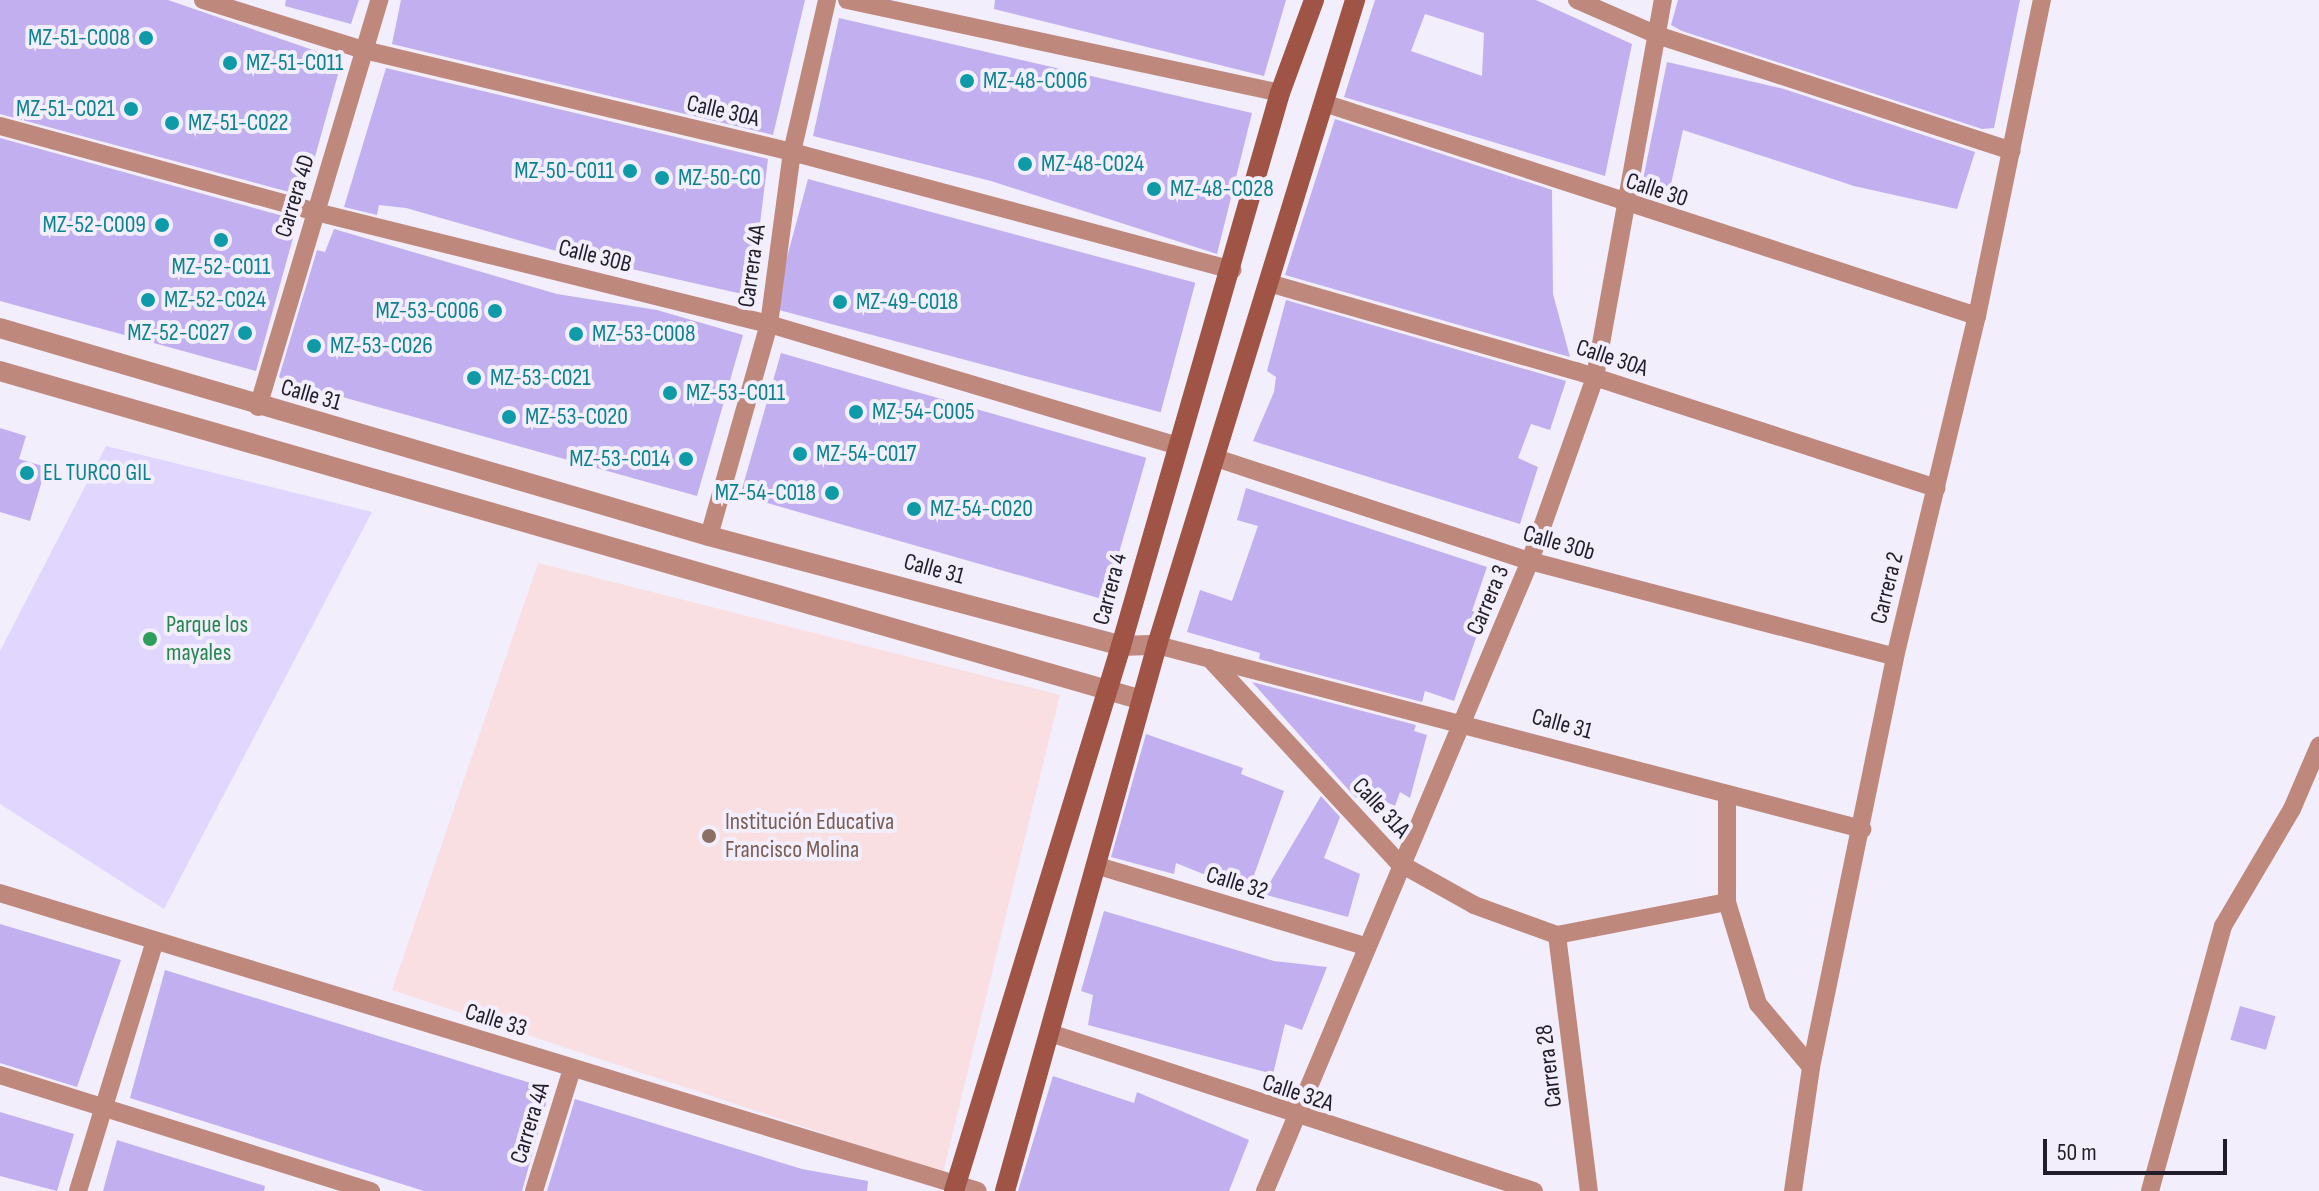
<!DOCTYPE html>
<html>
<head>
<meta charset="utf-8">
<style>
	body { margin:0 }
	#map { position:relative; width:2319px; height:1191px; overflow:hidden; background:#f2eefc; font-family:"Sofia Sans Condensed",sans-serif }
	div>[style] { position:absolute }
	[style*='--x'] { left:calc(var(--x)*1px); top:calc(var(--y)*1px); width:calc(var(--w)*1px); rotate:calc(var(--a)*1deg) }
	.education>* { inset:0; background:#fadfe2 }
	.green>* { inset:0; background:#e1d7fe }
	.building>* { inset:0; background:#c2aff0; transform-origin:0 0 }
	.minor>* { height:18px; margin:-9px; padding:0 9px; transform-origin:9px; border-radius:9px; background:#be887d }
	.tertiary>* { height:20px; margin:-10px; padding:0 10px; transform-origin:10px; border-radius:10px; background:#be887d }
	.secondary>* { height:20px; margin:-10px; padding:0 10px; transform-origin:10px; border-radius:10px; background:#a05446 }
	.dots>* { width:22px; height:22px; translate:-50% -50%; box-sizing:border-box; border:4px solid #f2eefc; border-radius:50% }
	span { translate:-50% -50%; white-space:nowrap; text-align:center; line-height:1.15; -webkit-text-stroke:8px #f2eefc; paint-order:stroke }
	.culture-label { font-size:24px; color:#0d838f }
	.right { translate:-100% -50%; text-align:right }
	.left { translate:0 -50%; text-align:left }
	.street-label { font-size:24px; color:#211d2a }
	.leisure-label { font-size:24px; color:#27864d }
	.education-label { font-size:24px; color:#785e54 }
	.scale { position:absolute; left:2043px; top:1139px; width:184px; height:36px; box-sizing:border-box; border:4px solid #211d2a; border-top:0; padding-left:10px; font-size:24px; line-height:28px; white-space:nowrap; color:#211d2a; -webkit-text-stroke:6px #f2eefc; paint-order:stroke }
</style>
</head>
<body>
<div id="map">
	<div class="education">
		<i style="clip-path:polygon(538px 563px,1060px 695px,943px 1173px,392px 990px)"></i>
	</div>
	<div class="green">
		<i style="clip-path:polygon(106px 446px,372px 512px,164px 909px,0 804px,0 651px)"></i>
	</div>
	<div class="building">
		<i style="clip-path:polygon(0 0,168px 0,342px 60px,304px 196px,0 114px)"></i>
		<i style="clip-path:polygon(286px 0,359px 0,351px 24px,285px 6px)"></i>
		<i style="clip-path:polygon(401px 0,805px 0,773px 135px,392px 44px)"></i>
		<i style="clip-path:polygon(995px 0,1286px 0,1264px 76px,994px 9px)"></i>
		<i style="clip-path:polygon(evenodd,1375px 0,1536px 0,1632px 44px,1605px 176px,1344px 97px,1375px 0,1425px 14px,1484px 33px,1482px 76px,1411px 51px,1425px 14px)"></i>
		<i style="clip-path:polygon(1678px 0,2020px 0,1994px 128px,1982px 129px,1682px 31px,1671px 25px)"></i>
		<i style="clip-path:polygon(839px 18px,1252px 113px,1217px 254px,991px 181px,813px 136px)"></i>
		<i style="clip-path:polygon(1667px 62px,1784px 89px,1975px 152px,1957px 209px,1854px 186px,1683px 130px,1667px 202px,1640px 194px)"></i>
		<i style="clip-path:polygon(386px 68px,768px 159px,751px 296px,574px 256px,406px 208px,379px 205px,377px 215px,344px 207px)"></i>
		<i style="clip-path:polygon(1335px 119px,1552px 190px,1553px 294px,1570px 357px,1285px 275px)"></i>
		<i style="clip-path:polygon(0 138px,298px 220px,256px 371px,0 301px)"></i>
		<i style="left:808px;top:179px;width:401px;height:134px;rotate:15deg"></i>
		<i style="clip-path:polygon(334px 229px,557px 294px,657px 310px,743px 335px,697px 496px,285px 381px,279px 377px,317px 250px,325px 252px)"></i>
		<i style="clip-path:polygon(1286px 300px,1566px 381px,1550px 430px,1531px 424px,1518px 458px,1538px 467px,1520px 524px,1253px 441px,1274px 392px,1276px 377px,1267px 371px)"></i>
		<i style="left:781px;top:353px;width:380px;height:148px;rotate:16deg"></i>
		<i style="clip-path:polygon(0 428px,26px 436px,19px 459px,46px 467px,30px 521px,0 512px)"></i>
		<i style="clip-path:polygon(1246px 488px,1487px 567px,1472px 611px,1484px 615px,1454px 701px,1425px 691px,1422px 702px,1259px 659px,1260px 653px,1187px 632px,1200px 590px,1232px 601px,1258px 526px,1237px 520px)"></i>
		<i style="clip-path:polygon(1252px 682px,1416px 725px,1414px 731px,1427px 735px,1410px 798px,1400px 792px,1395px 806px,1366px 793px,1362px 802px,1354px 796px)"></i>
		<i style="clip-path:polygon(1146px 734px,1243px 768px,1241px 774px,1284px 791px,1248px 892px,1176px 863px,1174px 874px,1111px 857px)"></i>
		<i style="clip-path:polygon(1321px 796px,1340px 817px,1324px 858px,1360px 874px,1348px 917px,1263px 894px)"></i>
		<i style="clip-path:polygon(1104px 911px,1274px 961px,1327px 967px,1302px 1030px,1285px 1024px,1273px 1074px,1088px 1025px,1093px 995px,1081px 991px)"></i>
		<i style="clip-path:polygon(0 924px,121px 960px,77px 1087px,0 1063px)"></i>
		<i style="clip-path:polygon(165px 970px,550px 1089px,522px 1191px,424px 1191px,130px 1098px)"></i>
		<i style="left:2240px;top:1006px;width:37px;height:35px;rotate:16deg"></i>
		<i style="clip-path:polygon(1053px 1076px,1134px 1103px,1137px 1092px,1249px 1140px,1229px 1191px,1018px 1191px)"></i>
		<i style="clip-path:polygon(575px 1099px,802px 1169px,868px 1181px,867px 1191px,547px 1191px)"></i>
		<i style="clip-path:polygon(0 1112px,74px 1134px,57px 1191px,0 1176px)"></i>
		<i style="clip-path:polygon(117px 1140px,265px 1186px,264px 1191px,103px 1191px)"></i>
	</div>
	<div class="minor">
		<i style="--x:203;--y:0;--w:169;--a:17.3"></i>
		<i style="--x:364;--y:50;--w:440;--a:13.4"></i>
		<i style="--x:792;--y:152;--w:456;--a:15"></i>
		<i style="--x:847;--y:0;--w:443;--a:12.1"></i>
		<i style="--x:1577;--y:0;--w:87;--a:23.6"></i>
		<i style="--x:1657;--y:35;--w:373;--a:18.1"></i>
		<i style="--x:1324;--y:103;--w:687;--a:18.07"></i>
		<i style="--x:0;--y:126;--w:327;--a:15.2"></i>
		<i style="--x:316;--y:212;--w:467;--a:13.9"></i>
		<i style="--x:769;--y:324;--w:424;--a:16.6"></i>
		<i style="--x:1272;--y:284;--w:316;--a:16"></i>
		<i style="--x:1576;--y:371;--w:379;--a:18"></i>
		<i style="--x:258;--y:407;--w:425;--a:-73.4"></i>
		<i style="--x:1216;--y:458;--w:330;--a:18.2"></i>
		<i style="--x:1530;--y:561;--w:377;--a:14.7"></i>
		<i style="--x:709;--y:536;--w:220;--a:-74.2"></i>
		<i style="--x:769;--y:324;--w:174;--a:-82.4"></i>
		<i style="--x:792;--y:152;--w:156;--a:-77"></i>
		<i style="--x:1157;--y:645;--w:729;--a:14.63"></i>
		<i style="--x:1209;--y:658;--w:280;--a:47.2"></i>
		<i style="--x:1399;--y:863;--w:86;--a:29.2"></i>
		<i style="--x:1474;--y:905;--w:88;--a:19.9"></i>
		<i style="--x:1727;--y:794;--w:108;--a:90"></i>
		<i style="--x:1727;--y:902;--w:107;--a:73.1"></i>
		<i style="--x:1758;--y:1004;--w:82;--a:49.9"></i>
		<i style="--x:1095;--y:865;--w:282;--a:16.7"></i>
		<i style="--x:0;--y:893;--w:1022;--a:16.95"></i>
		<i style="--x:1557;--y:935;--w:258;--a:82.9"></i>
		<i style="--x:1557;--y:935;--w:173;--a:-11"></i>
		<i style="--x:1050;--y:1033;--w:509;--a:18.08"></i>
		<i style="--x:0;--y:1075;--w:389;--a:17.4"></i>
		<i style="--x:78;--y:1191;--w:262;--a:-72.9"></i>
		<i style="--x:534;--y:1191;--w:128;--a:-72.7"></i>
		<i style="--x:1265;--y:1191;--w:683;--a:-67.19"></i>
		<i style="--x:1530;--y:561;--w:195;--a:-70.5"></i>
		<i style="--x:1595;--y:377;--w:383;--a:-79.8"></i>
		<i style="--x:1793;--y:1191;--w:125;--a:-81.7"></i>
		<i style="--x:1811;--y:1067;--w:419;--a:-78.4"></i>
		<i style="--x:1895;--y:657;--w:351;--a:-76.5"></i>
		<i style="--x:1977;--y:316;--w:323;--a:-78.4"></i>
		<i style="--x:2150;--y:1191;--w:275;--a:-74.6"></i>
		<i style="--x:2223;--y:926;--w:136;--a:-59.5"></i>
		<i style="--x:2292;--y:809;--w:69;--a:-66.8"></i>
	</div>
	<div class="tertiary">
		<i style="--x:0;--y:328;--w:739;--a:16.35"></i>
		<i style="--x:709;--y:536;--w:426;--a:14.9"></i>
		<i style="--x:1121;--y:646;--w:36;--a:-2"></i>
		<i style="--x:0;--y:371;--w:1188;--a:16.07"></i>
	</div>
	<div class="secondary">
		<i style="--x:954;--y:1191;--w:570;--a:-72.96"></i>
		<i style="--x:1121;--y:646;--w:575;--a:-73.96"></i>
		<i style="--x:1280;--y:93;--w:99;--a:-69.9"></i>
		<i style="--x:1005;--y:1191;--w:567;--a:-74.44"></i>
		<i style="--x:1157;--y:645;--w:675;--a:-72.93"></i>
	</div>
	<div class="dots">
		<i style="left:146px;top:38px;background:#0f9aa8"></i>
		<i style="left:230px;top:63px;background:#0f9aa8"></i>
		<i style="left:967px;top:81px;background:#0f9aa8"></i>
		<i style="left:131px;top:109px;background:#0f9aa8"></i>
		<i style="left:172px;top:123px;background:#0f9aa8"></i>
		<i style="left:1025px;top:164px;background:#0f9aa8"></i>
		<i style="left:630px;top:171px;background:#0f9aa8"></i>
		<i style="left:662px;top:178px;background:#0f9aa8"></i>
		<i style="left:1154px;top:189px;background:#0f9aa8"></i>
		<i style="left:162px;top:225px;background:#0f9aa8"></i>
		<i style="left:221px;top:240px;background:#0f9aa8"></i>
		<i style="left:148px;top:300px;background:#0f9aa8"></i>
		<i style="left:840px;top:302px;background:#0f9aa8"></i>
		<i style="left:495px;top:311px;background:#0f9aa8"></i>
		<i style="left:245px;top:333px;background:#0f9aa8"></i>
		<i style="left:576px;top:334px;background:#0f9aa8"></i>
		<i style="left:314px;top:346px;background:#0f9aa8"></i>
		<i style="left:474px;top:378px;background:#0f9aa8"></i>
		<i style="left:670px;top:393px;background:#0f9aa8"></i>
		<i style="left:856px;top:412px;background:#0f9aa8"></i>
		<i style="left:509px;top:417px;background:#0f9aa8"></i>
		<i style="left:800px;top:454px;background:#0f9aa8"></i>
		<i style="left:686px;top:459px;background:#0f9aa8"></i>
		<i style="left:27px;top:473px;background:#0f9aa8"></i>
		<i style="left:832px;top:493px;background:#0f9aa8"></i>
		<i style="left:914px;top:509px;background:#0f9aa8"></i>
		<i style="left:150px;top:639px;background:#2e9e5b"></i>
		<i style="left:709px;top:836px;background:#8d6e63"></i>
	</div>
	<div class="culture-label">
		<span class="right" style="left:130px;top:38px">MZ-51-C008</span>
		<span class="left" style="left:246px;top:63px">MZ-51-C011</span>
		<span class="left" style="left:983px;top:81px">MZ-48-C006</span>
		<span class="right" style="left:115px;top:109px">MZ-51-C021</span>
		<span class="left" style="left:188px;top:123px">MZ-51-C022</span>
		<span class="left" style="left:1041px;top:164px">MZ-48-C024</span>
		<span class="right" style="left:614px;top:171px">MZ-50-C011</span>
		<span class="left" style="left:678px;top:178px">MZ-50-C0</span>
		<span class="left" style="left:1170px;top:189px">MZ-48-C028</span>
		<span class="right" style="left:146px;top:225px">MZ-52-C009</span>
		<span style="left:221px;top:267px">MZ-52-C011</span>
		<span class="left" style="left:164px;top:300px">MZ-52-C024</span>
		<span class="left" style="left:856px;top:302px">MZ-49-C018</span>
		<span class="right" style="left:479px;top:311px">MZ-53-C006</span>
		<span class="right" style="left:229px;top:333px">MZ-52-C027</span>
		<span class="left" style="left:592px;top:334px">MZ-53-C008</span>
		<span class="left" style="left:330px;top:346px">MZ-53-C026</span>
		<span class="left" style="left:490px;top:378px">MZ-53-C021</span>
		<span class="left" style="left:686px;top:393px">MZ-53-C011</span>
		<span class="left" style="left:872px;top:412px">MZ-54-C005</span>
		<span class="left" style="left:525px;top:417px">MZ-53-C020</span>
		<span class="left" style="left:816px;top:454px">MZ-54-C017</span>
		<span class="right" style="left:670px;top:459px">MZ-53-C014</span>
		<span class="left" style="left:43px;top:473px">EL TURCO GIL</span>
		<span class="right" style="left:816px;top:493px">MZ-54-C018</span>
		<span class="left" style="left:930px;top:509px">MZ-54-C020</span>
	</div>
	<div class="street-label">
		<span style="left:723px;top:111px;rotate:13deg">Calle 30A</span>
		<span style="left:1657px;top:190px;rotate:18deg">Calle 30</span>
		<span style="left:295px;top:196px;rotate:-73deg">Carrera 4D</span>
		<span style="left:595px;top:256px;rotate:14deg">Calle 30B</span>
		<span style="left:752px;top:266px;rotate:-82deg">Carrera 4A</span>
		<span style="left:1612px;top:358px;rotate:18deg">Calle 30A</span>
		<span style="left:311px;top:395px;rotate:16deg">Calle 31</span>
		<span style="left:1559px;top:543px;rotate:16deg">Calle 30b</span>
		<span style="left:934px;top:569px;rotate:15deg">Calle 31</span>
		<span style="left:1887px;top:588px;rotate:-76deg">Carrera 2</span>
		<span style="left:1110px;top:589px;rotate:-75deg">Carrera 4</span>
		<span style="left:1488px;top:600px;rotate:-67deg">Carrera 3</span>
		<span style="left:1562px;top:724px;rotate:15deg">Calle 31</span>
		<span style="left:1381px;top:808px;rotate:47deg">Calle 31A</span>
		<span style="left:1237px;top:883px;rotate:17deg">Calle 32</span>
		<span style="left:496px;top:1020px;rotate:17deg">Calle 33</span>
		<span style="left:1549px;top:1066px;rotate:-97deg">Carrera 28</span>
		<span style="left:1298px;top:1093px;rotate:18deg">Calle 32A</span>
		<span style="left:530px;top:1123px;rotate:-73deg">Carrera 4A</span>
	</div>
	<div class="leisure-label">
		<span class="left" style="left:166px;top:639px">Parque los<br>mayales</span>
	</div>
	<div class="education-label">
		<span class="left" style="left:725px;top:836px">Institución Educativa<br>Francisco Molina</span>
	</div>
	<div class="scale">50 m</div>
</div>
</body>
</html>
